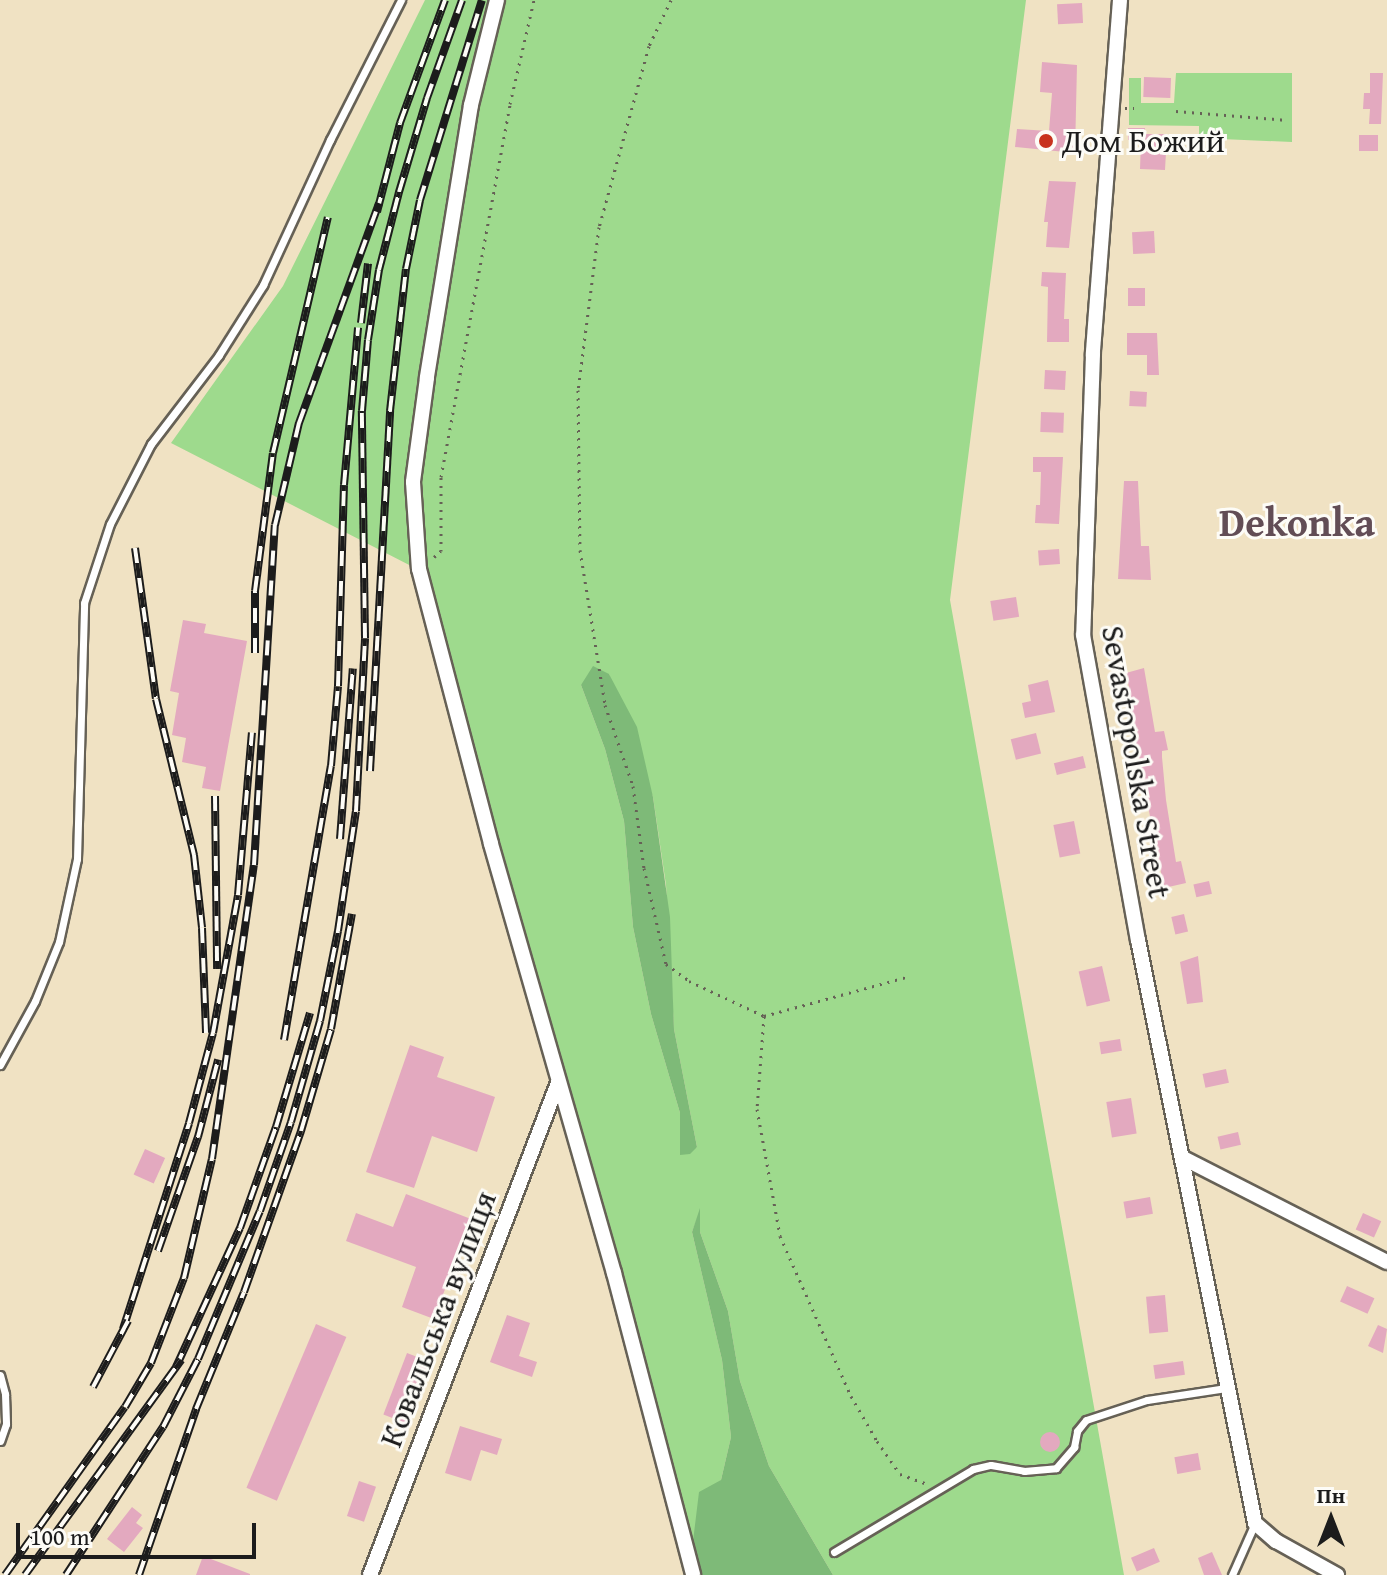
<!DOCTYPE html>
<html>
<head>
<meta charset="utf-8">
<style>
	body { margin:0 }
	#map { position:relative; width:1387px; height:1575px; overflow:hidden; background:#f0e2c3; font-family:"Gentium Book Plus",serif }
	div>[style] { position:absolute }
	[style*='--x'] { left:calc(var(--x)*1px); top:calc(var(--y)*1px); width:calc(var(--w)*1px); rotate:calc(var(--a)*1deg) }
	.green>* { inset:0; background:#9eda8d }
	.forest>* { inset:0; background:#7eba78 }
	.building>* { inset:0; background:#e3a9bf; transform-origin:0 0 }
	.round { border-radius:50% }
	.path>* { height:3px; margin-top:-1.5px; transform-origin:0; background:repeating-linear-gradient(90deg,#666156 0 2px,transparent 0 8px) }
	.roads { filter:drop-shadow(2px 0 #666156) drop-shadow(-2px 0 #666156) drop-shadow(0 2px #666156) drop-shadow(0 -2px #666156) }
	.service>* { height:7px; margin:-3.5px; padding:0 3.5px; transform-origin:3.5px; border-radius:3.5px; background:#fff }
	.minor>* { height:14px; margin:-7px; padding:0 7px; transform-origin:7px; border-radius:7px; background:#fff }
	.rail>* { height:8px; margin-top:-4px; transform-origin:0; background:repeating-linear-gradient(90deg,#fdfcf7 0 15px,#1c1c1c 0 30px); box-sizing:border-box; border-block:2px solid #1c1c1c }
	.dots>* { width:22px; height:22px; translate:-50% -50%; box-sizing:border-box; border:4px solid #fdfcf7; border-radius:50% }
	span { translate:-50% -50%; white-space:nowrap; text-align:center; line-height:1.15; -webkit-text-stroke:6px #fdfcf7; paint-order:stroke }
	.poi-label { font-size:32px; color:#1c1c1c }
	.left { translate:0 -50%; text-align:left }
	.street-label { font-size:32px; color:#1c1c1c }
	.district-label { font-size:40px; color:#624d55; font-weight:700 }
	.north { position:absolute; left:1291px; top:1479px; width:80px; height:80px; -webkit-text-stroke:6px #fdfcf7; paint-order:stroke; rotate:0deg; font-size:22px; font-weight:700; line-height:32px; text-align:center; color:#1c1c1c }
	.north::after { content:''; display:block; margin:auto; width:28px; height:36px; background:#1c1c1c; clip-path:polygon(50% 0,100% 100%,50% 72%,0 100%) }
	.scale { position:absolute; left:16px; top:1523px; width:240px; height:36px; box-sizing:border-box; border:4px solid #1c1c1c; border-top:0; padding-left:10px; font-size:24px; line-height:28px; white-space:nowrap; color:#1c1c1c; -webkit-text-stroke:6px #fdfcf7; paint-order:stroke }
</style>
</head>
<body>
<div id="map">
	<div class="green">
		<i style="clip-path:polygon(evenodd,425px 0,1026px 0,950px 600px,1124px 1575px,833px 1575px,769px 1466px,740px 1381px,728px 1311px,700px 1232px,700px 1211px,692px 1232px,722px 1360px,731px 1437px,721px 1480px,690px 1566px,419px 570px,171px 443px,283px 286px,425px 0,609px 674px,653px 797px,666px 885px,674px 1029px,697px 1147px,680px 1154px,680px 1113px,651px 1014px,633px 927px,624px 821px,605px 749px,581px 685px,609px 674px)"></i>
		<i style="clip-path:polygon(1176px 73px,1292px 73px,1292px 142px,1199px 138px,1199px 126px,1129px 125px,1129px 78px,1141px 78px,1141px 103px,1174px 103px)"></i>
	</div>
	<div class="forest">
		<i style="clip-path:polygon(593px 666px,609px 674px,637px 727px,653px 797px,670px 917px,674px 1029px,697px 1147px,690px 1154px,680px 1155px,680px 1113px,651px 1014px,633px 927px,624px 821px,605px 749px,581px 685px)"></i>
		<i style="clip-path:polygon(700px 1208px,700px 1232px,728px 1311px,740px 1381px,769px 1466px,833px 1575px,693px 1575px,690px 1566px,699px 1492px,721px 1480px,731px 1437px,722px 1360px,692px 1232px)"></i>
	</div>
	<div class="building">
		<i style="left:1082px;top:3px;width:20px;height:25px;rotate:87deg"></i>
		<i style="clip-path:polygon(1042px 62px,1077px 65px,1075px 153px,1015px 147px,1017px 129px,1049px 131px,1052px 93px,1040px 92px)"></i>
		<i style="clip-path:polygon(1370px 73px,1383px 73px,1381px 124px,1369px 124px,1370px 109px,1363px 109px,1364px 93px,1370px 93px)"></i>
		<i style="left:1144px;top:77px;width:27px;height:20px;rotate:2deg"></i>
		<i style="clip-path:polygon(1128px 128px,1145px 128px,1145px 134px,1167px 134px,1165px 170px,1140px 169px,1141px 140px,1128px 140px)"></i>
		<i style="left:1359px;top:135px;width:19px;height:16px"></i>
		<i style="clip-path:polygon(1049px 181px,1076px 182px,1069px 248px,1046px 247px,1048px 222px,1044px 222px)"></i>
		<i style="left:1154px;top:231px;width:22px;height:22px;rotate:87deg"></i>
		<i style="clip-path:polygon(1042px 272px,1066px 273px,1064px 319px,1069px 319px,1069px 342px,1047px 342px,1048px 287px,1041px 286px)"></i>
		<i style="left:1128px;top:288px;width:17px;height:18px"></i>
		<i style="clip-path:polygon(1127px 333px,1157px 333px,1159px 375px,1147px 375px,1147px 355px,1127px 355px)"></i>
		<i style="left:1045px;top:370px;width:21px;height:19px;rotate:3deg"></i>
		<i style="left:1130px;top:391px;width:17px;height:15px;rotate:3deg"></i>
		<i style="left:1041px;top:412px;width:23px;height:20px;rotate:2deg"></i>
		<i style="clip-path:polygon(1033px 457px,1063px 457px,1059px 524px,1035px 523px,1036px 505px,1040px 505px,1041px 472px,1033px 472px)"></i>
		<i style="clip-path:polygon(1124px 481px,1138px 481px,1141px 546px,1149px 546px,1151px 580px,1118px 579px)"></i>
		<i style="left:1059px;top:549px;width:15px;height:21px;rotate:86deg"></i>
		<i style="left:1016px;top:597px;width:20px;height:26px;rotate:81deg"></i>
		<i style="clip-path:polygon(183px 620px,206px 624px,204px 633px,247px 641px,220px 791px,202px 788px,206px 767px,182px 762px,186px 738px,172px 735px,179px 693px,170px 691px)"></i>
		<i style="clip-path:polygon(1144px 668px,1155px 732px,1164px 731px,1168px 750px,1162px 751px,1162px 757px,1166px 800px,1176px 862px,1181px 861px,1186px 883px,1164px 888px,1127px 698px,1131px 697px,1126px 673px)"></i>
		<i style="clip-path:polygon(1048px 680px,1055px 712px,1025px 718px,1022px 703px,1031px 701px,1028px 685px)"></i>
		<i style="left:1036px;top:733px;width:21px;height:26px;rotate:76deg"></i>
		<i style="left:1083px;top:756px;width:12px;height:30px;rotate:76deg"></i>
		<i style="left:1074px;top:821px;width:33px;height:21px;rotate:79deg"></i>
		<i style="left:1209px;top:881px;width:13px;height:16px;rotate:77deg"></i>
		<i style="left:1184px;top:914px;width:18px;height:13px;rotate:77deg"></i>
		<i style="clip-path:polygon(1198px 956px,1203px 1002px,1187px 1004px,1180px 962px)"></i>
		<i style="left:1102px;top:966px;width:36px;height:24px;rotate:77deg"></i>
		<i style="left:1120px;top:1039px;width:12px;height:21px;rotate:81deg"></i>
		<i style="clip-path:polygon(410px 1045px,444px 1057px,437px 1077px,495px 1097px,477px 1152px,432px 1136px,414px 1188px,366px 1172px)"></i>
		<i style="left:1226px;top:1069px;width:14px;height:24px;rotate:78deg"></i>
		<i style="left:1131px;top:1098px;width:36px;height:25px;rotate:81deg"></i>
		<i style="left:1238px;top:1132px;width:13px;height:21px;rotate:77deg"></i>
		<i style="left:145px;top:1149px;width:22px;height:28px;rotate:24deg"></i>
		<i style="clip-path:polygon(406px 1194px,471px 1219px,434px 1319px,402px 1307px,416px 1267px,346px 1241px,356px 1213px,393px 1227px)"></i>
		<i style="left:1150px;top:1197px;width:17px;height:27px;rotate:80deg"></i>
		<i style="left:1363px;top:1213px;width:20px;height:18px;rotate:24deg"></i>
		<i style="left:1347px;top:1286px;width:30px;height:17px;rotate:24deg"></i>
		<i style="left:1165px;top:1295px;width:37px;height:19px;rotate:85deg"></i>
		<i style="clip-path:polygon(507px 1315px,530px 1323px,519px 1356px,537px 1362px,532px 1377px,490px 1362px)"></i>
		<i style="left:316px;top:1324px;width:33px;height:178px;rotate:23deg"></i>
		<i style="clip-path:polygon(1378px 1325px,1387px 1329px,1383px 1353px,1368px 1346px)"></i>
		<i style="left:407px;top:1353px;width:25px;height:66px;rotate:21deg"></i>
		<i style="left:1183px;top:1361px;width:14px;height:30px;rotate:82deg"></i>
		<i style="clip-path:polygon(460px 1426px,502px 1439px,497px 1455px,481px 1450px,471px 1481px,445px 1473px)"></i>
		<i class="round" style="left:1040px;top:1432px;width:20px;height:20px"></i>
		<i style="left:1198px;top:1453px;width:17px;height:24px;rotate:80deg"></i>
		<i style="left:359px;top:1481px;width:18px;height:37px;rotate:19deg"></i>
		<i style="clip-path:polygon(132px 1507px,142px 1515px,136px 1523px,143px 1528px,124px 1552px,107px 1539px)"></i>
		<i style="left:1154px;top:1548px;width:15px;height:25px;rotate:67deg"></i>
		<i style="clip-path:polygon(1212px 1552px,1222px 1575px,1204px 1575px,1198px 1558px)"></i>
		<i style="clip-path:polygon(203px 1556px,250px 1574px,250px 1575px,196px 1575px)"></i>
	</div>
	<div class="path">
		<i style="--x:671;--y:0;--w:51;--a:115.6"></i>
		<i style="--x:649;--y:46;--w:188;--a:105.4"></i>
		<i style="--x:599;--y:227;--w:164;--a:97.3"></i>
		<i style="--x:578;--y:390;--w:160;--a:89.3"></i>
		<i style="--x:580;--y:550;--w:157;--a:80.8"></i>
		<i style="--x:605;--y:705;--w:86;--a:70.9"></i>
		<i style="--x:633;--y:786;--w:83;--a:82.4"></i>
		<i style="--x:644;--y:868;--w:98;--a:77.1"></i>
		<i style="--x:666;--y:964;--w:29;--a:36"></i>
		<i style="--x:689;--y:981;--w:83;--a:25"></i>
		<i style="--x:764;--y:1016;--w:93;--a:94.3"></i>
		<i style="--x:757;--y:1109;--w:129;--a:79.7"></i>
		<i style="--x:780;--y:1236;--w:175;--a:66.1"></i>
		<i style="--x:851;--y:1396;--w:52;--a:60"></i>
		<i style="--x:877;--y:1441;--w:40;--a:55.1"></i>
		<i style="--x:900;--y:1474;--w:27;--a:20"></i>
		<i style="--x:1125;--y:108;--w:9;--a:0"></i>
		<i style="--x:1176;--y:111;--w:111;--a:4.6"></i>
		<i style="--x:434;--y:557;--w:9;--a:-41"></i>
		<i style="--x:441;--y:551;--w:74;--a:-90"></i>
		<i style="--x:441;--y:477;--w:379;--a:-79.5"></i>
		<i style="--x:510;--y:104;--w:107;--a:-77"></i>
		<i style="--x:764;--y:1016;--w:151;--a:-15.3"></i>
	</div>
	<div class="roads">
		<div class="service">
			<i style="--x:0;--y:1065;--w:73;--a:-61.3"></i>
			<i style="--x:35;--y:1001;--w:64;--a:-67.9"></i>
			<i style="--x:59;--y:942;--w:85;--a:-77.8"></i>
			<i style="--x:77;--y:859;--w:256;--a:-88.4"></i>
			<i style="--x:84;--y:603;--w:83;--a:-71.8"></i>
			<i style="--x:110;--y:524;--w:90;--a:-62.9"></i>
			<i style="--x:151;--y:444;--w:112;--a:-52.6"></i>
			<i style="--x:219;--y:355;--w:83;--a:-57.8"></i>
			<i style="--x:263;--y:285;--w:160;--a:-65.2"></i>
			<i style="--x:330;--y:140;--w:157;--a:-63.1"></i>
			<i style="--x:0;--y:1375;--w:20;--a:75"></i>
			<i style="--x:5;--y:1394;--w:30;--a:88"></i>
			<i style="--x:6;--y:1424;--w:18;--a:109"></i>
			<i style="--x:834;--y:1552;--w:162;--a:-30.8"></i>
			<i style="--x:973;--y:1469;--w:18;--a:-13"></i>
			<i style="--x:991;--y:1465;--w:34;--a:10"></i>
			<i style="--x:1024;--y:1471;--w:32;--a:-5"></i>
			<i style="--x:1056;--y:1468;--w:28;--a:-49"></i>
			<i style="--x:1074;--y:1447;--w:16;--a:-79"></i>
			<i style="--x:1077;--y:1431;--w:14;--a:-51"></i>
			<i style="--x:1086;--y:1420;--w:64;--a:-18.2"></i>
			<i style="--x:1147;--y:1400;--w:80;--a:-8.6"></i>
			<i style="--x:1232;--y:1575;--w:57;--a:-66.1"></i>
		</div>
		<div class="minor">
			<i style="--x:497;--y:0;--w:108;--a:103.9"></i>
			<i style="--x:471;--y:105;--w:277;--a:99.2"></i>
			<i style="--x:427;--y:378;--w:105;--a:97.7"></i>
			<i style="--x:413;--y:482;--w:87;--a:86.1"></i>
			<i style="--x:419;--y:569;--w:284;--a:75.3"></i>
			<i style="--x:491;--y:844;--w:446;--a:74"></i>
			<i style="--x:614;--y:1273;--w:312;--a:75.3"></i>
			<i style="--x:1120;--y:0;--w:355;--a:94.4"></i>
			<i style="--x:1093;--y:354;--w:281;--a:92"></i>
			<i style="--x:1083;--y:635;--w:310;--a:79.8"></i>
			<i style="--x:1138;--y:940;--w:595;--a:78.65"></i>
			<i style="--x:1255;--y:1523;--w:28;--a:41"></i>
			<i style="--x:1276;--y:1541;--w:70;--a:29.1"></i>
			<i style="--x:1183;--y:1158;--w:229;--a:27"></i>
			<i style="--x:370;--y:1575;--w:527;--a:-69.09"></i>
		</div>
	</div>
	<div class="rail">
		<i style="--x:377;--y:212;--w:92;--a:-75.5"></i>
		<i style="--x:400;--y:123;--w:131;--a:-69.9"></i>
		<i style="--x:361;--y:323;--w:60;--a:-83.3"></i>
		<i style="--x:135;--y:548;--w:152;--a:82.1"></i>
		<i style="--x:156;--y:699;--w:161;--a:76.3"></i>
		<i style="--x:194;--y:855;--w:73;--a:83.7"></i>
		<i style="--x:202;--y:928;--w:105;--a:87.8"></i>
		<i style="--x:255;--y:653;--w:62;--a:-90"></i>
		<i style="--x:255;--y:591;--w:139;--a:-82.6"></i>
		<i style="--x:273;--y:453;--w:242;--a:-76.9"></i>
		<i style="--x:370;--y:771;--w:361;--a:-86.8"></i>
		<i style="--x:390;--y:411;--w:143;--a:-83.6"></i>
		<i style="--x:406;--y:269;--w:70;--a:-78.5"></i>
		<i style="--x:420;--y:200;--w:209;--a:-72.8"></i>
		<i style="--x:215;--y:796;--w:173;--a:89.3"></i>
		<i style="--x:340;--y:839;--w:171;--a:-85.7"></i>
		<i style="--x:284;--y:1040;--w:278;--a:-80.3"></i>
		<i style="--x:331;--y:766;--w:80;--a:-85"></i>
		<i style="--x:338;--y:686;--w:201;--a:-88.3"></i>
		<i style="--x:344;--y:485;--w:158;--a:-84.9"></i>
		<i style="--x:158;--y:1251;--w:121;--a:-70.7"></i>
		<i style="--x:198;--y:1137;--w:80;--a:-75.4"></i>
		<i style="--x:123;--y:1329;--w:216;--a:-72.2"></i>
		<i style="--x:189;--y:1123;--w:93;--a:-75.1"></i>
		<i style="--x:213;--y:1033;--w:140;--a:-79.7"></i>
		<i style="--x:238;--y:895;--w:163;--a:-85.1"></i>
		<i style="--x:176;--y:1367;--w:153;--a:-65.3"></i>
		<i style="--x:240;--y:1228;--w:107;--a:-70.4"></i>
		<i style="--x:276;--y:1127;--w:119;--a:-73.4"></i>
		<i style="--x:93;--y:1387;--w:75;--a:-62.1"></i>
		<i style="--x:5;--y:1575;--w:206;--a:-54.5"></i>
		<i style="--x:125;--y:1407;--w:51;--a:-59.4"></i>
		<i style="--x:151;--y:1363;--w:91;--a:-68.8"></i>
		<i style="--x:184;--y:1278;--w:122;--a:-76.8"></i>
		<i style="--x:212;--y:1159;--w:297;--a:-81.9"></i>
		<i style="--x:254;--y:865;--w:341;--a:-86.5"></i>
		<i style="--x:275;--y:525;--w:105;--a:-76.8"></i>
		<i style="--x:299;--y:423;--w:234;--a:-70"></i>
		<i style="--x:25;--y:1575;--w:266;--a:-54"></i>
		<i style="--x:66;--y:1575;--w:177;--a:-56.8"></i>
		<i style="--x:163;--y:1427;--w:76;--a:-62.8"></i>
		<i style="--x:198;--y:1359;--w:160;--a:-67.3"></i>
		<i style="--x:260;--y:1211;--w:94;--a:-70.8"></i>
		<i style="--x:291;--y:1122;--w:105;--a:-74"></i>
		<i style="--x:320;--y:1021;--w:92;--a:-78.7"></i>
		<i style="--x:338;--y:931;--w:121;--a:-81.5"></i>
		<i style="--x:356;--y:811;--w:173;--a:-87"></i>
		<i style="--x:365;--y:638;--w:227;--a:-90.8"></i>
		<i style="--x:362;--y:411;--w:71;--a:-85.2"></i>
		<i style="--x:368;--y:340;--w:71;--a:-81.1"></i>
		<i style="--x:379;--y:270;--w:81;--a:-75.6"></i>
		<i style="--x:399;--y:192;--w:98;--a:-73.4"></i>
		<i style="--x:427;--y:98;--w:104;--a:-70.3"></i>
		<i style="--x:139;--y:1575;--w:176;--a:-71"></i>
		<i style="--x:196;--y:1409;--w:126;--a:-67.7"></i>
		<i style="--x:244;--y:1292;--w:171;--a:-70.5"></i>
		<i style="--x:301;--y:1131;--w:106;--a:-73.6"></i>
		<i style="--x:331;--y:1029;--w:117;--a:-79.7"></i>
	</div>
	<div class="dots">
		<i style="left:1046px;top:141px;background:#c8321e"></i>
	</div>
	<div class="poi-label">
		<span class="left" style="left:1062px;top:141px">Дом Божий</span>
	</div>
	<div class="street-label">
		<span style="left:1136px;top:762px;rotate:80deg">Sevastopolska Street</span>
		<span style="left:438px;top:1319px;rotate:-69deg">Ковальська вулиця</span>
	</div>
	<div class="district-label">
		<span style="left:1297px;top:522px">Dekonka</span>
	</div>
	<div class="north">Пн</div>
	<div class="scale">100 m</div>
</div>
</body>
</html>
